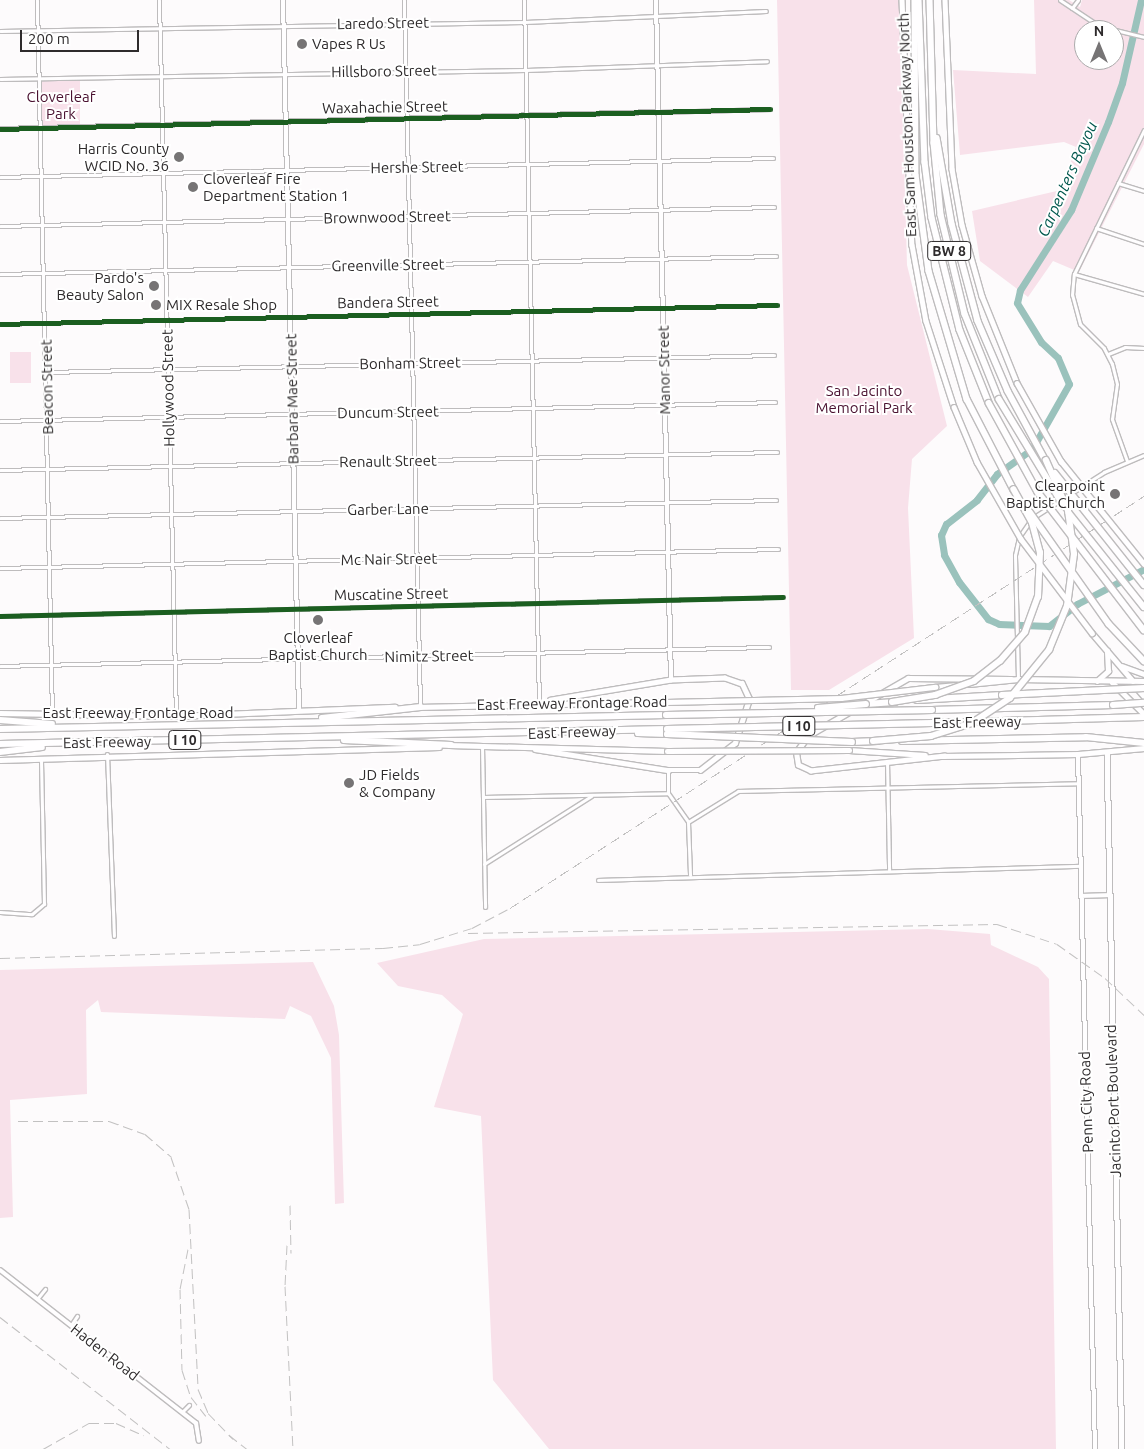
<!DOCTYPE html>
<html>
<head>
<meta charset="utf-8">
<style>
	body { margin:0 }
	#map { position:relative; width:1144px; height:1449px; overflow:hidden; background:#fdfbfc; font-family:Ubuntu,sans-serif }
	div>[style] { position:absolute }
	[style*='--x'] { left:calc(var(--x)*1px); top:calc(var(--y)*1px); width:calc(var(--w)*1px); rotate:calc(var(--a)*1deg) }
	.green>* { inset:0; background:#f8e1ea; transform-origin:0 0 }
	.river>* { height:7px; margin:-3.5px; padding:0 3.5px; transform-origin:3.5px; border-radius:3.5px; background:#9ac2bc }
	.roads { filter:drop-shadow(1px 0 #bebcbd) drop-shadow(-1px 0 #bebcbd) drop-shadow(0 1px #bebcbd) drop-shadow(0 -1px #bebcbd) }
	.minor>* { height:3px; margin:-1.5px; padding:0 1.5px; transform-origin:1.5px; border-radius:1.5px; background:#fffeff }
	.tertiary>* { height:4px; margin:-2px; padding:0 2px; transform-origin:2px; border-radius:2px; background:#fffeff }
	.secondary>* { height:4.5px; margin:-2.25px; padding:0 2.25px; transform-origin:2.25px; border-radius:2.25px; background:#fffeff }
	.motorway>* { height:5.5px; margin:-2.75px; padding:0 2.75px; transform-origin:2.75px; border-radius:2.75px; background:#fffeff }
	.rail>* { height:1px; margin-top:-0.5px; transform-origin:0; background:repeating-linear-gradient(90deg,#c2c1c1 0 10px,transparent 0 15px) }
	.bridges { filter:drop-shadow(1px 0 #bebcbd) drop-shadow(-1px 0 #bebcbd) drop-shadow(0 1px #bebcbd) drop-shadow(0 -1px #bebcbd) }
	.secondary-bridge>* { height:4.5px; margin:-2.25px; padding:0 2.25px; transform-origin:2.25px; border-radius:2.25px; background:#fffeff }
	.motorway-bridge>* { height:5.5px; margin:-2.75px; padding:0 2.75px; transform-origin:2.75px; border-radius:2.75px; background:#fffeff }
	.cycleway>* { height:5px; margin:-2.5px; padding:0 2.5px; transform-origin:2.5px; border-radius:2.5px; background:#1b5e20 }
	.dots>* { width:14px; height:14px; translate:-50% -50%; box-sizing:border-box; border:2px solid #fff; border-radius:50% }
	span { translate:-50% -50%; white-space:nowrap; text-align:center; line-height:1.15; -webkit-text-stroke:4px #fff; paint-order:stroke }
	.shield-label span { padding:1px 4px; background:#fff; border:1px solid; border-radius:4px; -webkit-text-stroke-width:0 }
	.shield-label { font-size:14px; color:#2e2b2c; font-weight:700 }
	.street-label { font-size:15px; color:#2e2b2c }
	.poi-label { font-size:15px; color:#2e2b2c }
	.left { translate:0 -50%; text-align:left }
	.right { translate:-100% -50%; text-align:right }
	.park-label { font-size:15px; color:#4a1130 }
	.water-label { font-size:16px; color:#00574d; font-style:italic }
	.north { position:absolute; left:1074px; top:20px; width:50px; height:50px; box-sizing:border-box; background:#fff; border:1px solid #abaaab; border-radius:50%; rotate:0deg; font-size:14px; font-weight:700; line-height:20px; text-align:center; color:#2e2b2c }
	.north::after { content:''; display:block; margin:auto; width:18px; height:22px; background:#767475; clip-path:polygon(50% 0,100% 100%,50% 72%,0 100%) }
	.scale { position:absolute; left:20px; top:30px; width:119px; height:22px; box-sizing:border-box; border:2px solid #2e2b2c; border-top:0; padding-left:6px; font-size:15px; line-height:18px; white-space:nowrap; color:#2e2b2c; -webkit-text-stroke:4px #fff; paint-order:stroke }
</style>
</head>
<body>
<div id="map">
	<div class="green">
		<i style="clip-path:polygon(777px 0,900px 0,907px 265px,947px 426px,912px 459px,908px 508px,914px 638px,829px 690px,791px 690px)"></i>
		<i style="clip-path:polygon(evenodd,1034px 0,1069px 0,1080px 7px,1082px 0,1144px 0,1144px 144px,1079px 272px,1053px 261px,1028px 297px,980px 261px,972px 211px,1061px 190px,1076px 147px,1064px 142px,960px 155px,953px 70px,1036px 74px,1034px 0,1084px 30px,1114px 30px,1114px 60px,1084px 60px,1084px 30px)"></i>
		<i style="left:80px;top:80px;width:45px;height:40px;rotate:90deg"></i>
		<i style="left:10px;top:352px;width:21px;height:31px"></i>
		<i style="clip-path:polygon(928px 929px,990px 934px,991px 945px,1038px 967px,1049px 979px,1056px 1449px,549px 1449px,493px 1380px,481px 1116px,434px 1107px,463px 1014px,442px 995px,398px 986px,377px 963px,484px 939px)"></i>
		<i style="clip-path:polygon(313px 962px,334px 1006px,339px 1035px,344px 1203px,335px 1204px,331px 1058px,311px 1016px,290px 1006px,285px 1019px,101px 1012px,98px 1000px,86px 1010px,87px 1094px,10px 1100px,13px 1217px,0 1218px,0 970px)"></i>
	</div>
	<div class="river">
		<i style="--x:1141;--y:0;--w:85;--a:102.9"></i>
		<i style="--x:1122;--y:83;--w:41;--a:109.7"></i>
		<i style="--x:1108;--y:122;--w:95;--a:112.8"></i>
		<i style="--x:1071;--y:210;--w:95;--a:122.5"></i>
		<i style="--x:1020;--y:290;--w:13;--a:103"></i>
		<i style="--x:1017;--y:303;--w:46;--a:58.4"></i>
		<i style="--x:1041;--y:342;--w:23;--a:43"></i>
		<i style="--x:1058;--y:358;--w:28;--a:67"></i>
		<i style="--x:1069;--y:384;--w:75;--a:119.6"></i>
		<i style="--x:1032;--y:449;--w:43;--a:144.5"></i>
		<i style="--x:997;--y:474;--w:33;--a:128"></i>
		<i style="--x:977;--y:500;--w:39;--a:142"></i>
		<i style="--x:946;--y:524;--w:12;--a:114"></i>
		<i style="--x:941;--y:535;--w:20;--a:81"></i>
		<i style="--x:944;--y:555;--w:31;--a:61"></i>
		<i style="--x:959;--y:582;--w:47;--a:51.9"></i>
		<i style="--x:988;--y:619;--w:12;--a:24"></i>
		<i style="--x:999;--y:624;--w:50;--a:2.3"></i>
		<i style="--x:1049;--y:626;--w:36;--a:-38"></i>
		<i style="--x:1077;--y:604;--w:76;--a:-27.6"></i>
	</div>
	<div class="roads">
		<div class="minor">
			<i style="--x:37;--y:0;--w:714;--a:88.8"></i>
			<i style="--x:159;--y:0;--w:716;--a:88.64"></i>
			<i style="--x:404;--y:0;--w:707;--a:88.7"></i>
			<i style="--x:524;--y:0;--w:703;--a:88.78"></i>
			<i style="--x:1060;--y:0;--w:47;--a:33.7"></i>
			<i style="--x:1099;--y:26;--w:46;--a:13.7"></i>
			<i style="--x:1072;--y:8;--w:10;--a:-53"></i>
			<i style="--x:0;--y:31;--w:525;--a:-0.98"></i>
			<i style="--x:525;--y:22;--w:241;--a:-2.6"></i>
			<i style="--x:0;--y:79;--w:526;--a:-0.98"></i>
			<i style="--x:526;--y:70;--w:241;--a:-2.1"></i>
			<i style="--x:658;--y:112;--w:112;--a:-1.5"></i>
			<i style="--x:0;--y:177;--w:773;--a:-1.41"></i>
			<i style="--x:1118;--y:183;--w:27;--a:17"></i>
			<i style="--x:0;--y:226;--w:774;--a:-1.41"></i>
			<i style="--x:1096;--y:228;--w:51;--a:18.4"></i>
			<i style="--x:0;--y:274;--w:776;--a:-1.33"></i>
			<i style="--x:1074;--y:274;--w:73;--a:15.9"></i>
			<i style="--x:0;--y:324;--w:777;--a:-1.4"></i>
			<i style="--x:1108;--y:354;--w:18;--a:-22"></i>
			<i style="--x:1125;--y:347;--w:19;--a:3"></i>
			<i style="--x:47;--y:372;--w:727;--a:-1.34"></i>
			<i style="--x:0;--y:421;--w:775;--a:-1.4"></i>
			<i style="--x:1127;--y:461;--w:45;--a:-109.7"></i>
			<i style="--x:1112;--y:419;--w:35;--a:-82"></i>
			<i style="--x:1117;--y:384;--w:21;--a:-104"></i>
			<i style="--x:1112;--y:364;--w:18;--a:-117"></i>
			<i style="--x:1104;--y:348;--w:34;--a:-135"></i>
			<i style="--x:1080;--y:324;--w:30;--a:-105"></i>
			<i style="--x:1072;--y:295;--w:21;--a:-85"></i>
			<i style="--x:1074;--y:274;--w:160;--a:-64.1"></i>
			<i style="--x:0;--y:470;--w:777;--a:-1.33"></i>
			<i style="--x:1034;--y:517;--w:83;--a:-32.7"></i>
			<i style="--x:1104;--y:472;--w:43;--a:-23"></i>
			<i style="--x:0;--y:518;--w:776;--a:-1.33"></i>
			<i style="--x:0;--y:568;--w:778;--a:-1.4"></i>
			<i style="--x:0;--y:616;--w:783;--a:-1.39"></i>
			<i style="--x:0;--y:666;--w:769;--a:-1.42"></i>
			<i style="--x:1018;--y:679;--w:124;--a:-91.4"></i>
			<i style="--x:1015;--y:555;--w:18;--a:-77"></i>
			<i style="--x:1019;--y:537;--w:19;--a:-55"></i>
			<i style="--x:482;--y:746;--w:161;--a:88.9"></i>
			<i style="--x:107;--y:754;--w:182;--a:87.8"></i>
			<i style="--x:887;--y:761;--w:109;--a:88.9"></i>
			<i style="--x:668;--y:770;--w:23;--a:90"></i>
			<i style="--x:668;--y:793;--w:35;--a:55"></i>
			<i style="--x:688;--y:822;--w:53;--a:87.8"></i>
			<i style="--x:483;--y:797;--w:185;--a:-1.2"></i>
			<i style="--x:688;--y:822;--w:59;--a:-31.8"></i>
			<i style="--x:738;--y:791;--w:340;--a:-1.3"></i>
			<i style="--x:484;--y:864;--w:127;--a:-32.4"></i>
			<i style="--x:598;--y:880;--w:483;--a:-1.7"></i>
			<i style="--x:0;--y:912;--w:32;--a:4"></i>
			<i style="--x:32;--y:914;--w:16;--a:-40"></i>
			<i style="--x:44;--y:904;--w:146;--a:-91.2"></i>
			<i style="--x:37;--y:1299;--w:13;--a:-51"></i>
			<i style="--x:71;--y:1325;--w:11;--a:-56"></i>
			<i style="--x:182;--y:1412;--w:10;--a:-45"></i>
		</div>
		<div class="tertiary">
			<i style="--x:283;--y:0;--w:709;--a:88.71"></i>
			<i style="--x:656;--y:0;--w:680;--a:88.74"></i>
			<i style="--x:0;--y:129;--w:658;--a:-1.48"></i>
			<i style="--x:1078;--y:754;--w:695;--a:88.6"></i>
			<i style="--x:1082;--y:896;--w:28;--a:-2"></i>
			<i style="--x:0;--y:1270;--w:249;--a:38"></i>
			<i style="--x:196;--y:1423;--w:18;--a:81"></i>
		</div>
		<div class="secondary">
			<i style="--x:902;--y:0;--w:245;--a:87.7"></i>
			<i style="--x:912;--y:245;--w:77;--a:79.6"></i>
			<i style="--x:926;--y:321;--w:90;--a:72"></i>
			<i style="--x:945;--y:0;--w:169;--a:87.6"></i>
			<i style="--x:952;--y:169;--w:57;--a:79.9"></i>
			<i style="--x:962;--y:225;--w:74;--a:74.3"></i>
			<i style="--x:982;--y:296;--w:94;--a:68.1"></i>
			<i style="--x:1092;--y:633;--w:63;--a:49.5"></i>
			<i style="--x:1122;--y:666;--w:23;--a:20"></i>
			<i style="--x:1097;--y:681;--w:15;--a:-42"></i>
			<i style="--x:1108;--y:671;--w:20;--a:-93"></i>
			<i style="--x:1112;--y:682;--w:45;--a:45"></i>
			<i style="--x:969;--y:684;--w:49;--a:-5.8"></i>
			<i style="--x:1018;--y:679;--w:126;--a:0.9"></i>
			<i style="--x:935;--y:687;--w:24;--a:-5"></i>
			<i style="--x:1137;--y:688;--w:11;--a:49"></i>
			<i style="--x:417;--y:707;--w:249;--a:-1.2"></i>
			<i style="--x:0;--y:713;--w:176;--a:1"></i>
			<i style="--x:176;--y:716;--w:219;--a:-2.4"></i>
			<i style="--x:449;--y:745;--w:218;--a:1.6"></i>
			<i style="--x:535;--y:749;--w:135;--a:9"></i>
			<i style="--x:668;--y:770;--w:32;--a:0"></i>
			<i style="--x:700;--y:770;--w:44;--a:-37.6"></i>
			<i style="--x:735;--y:743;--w:46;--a:-72.3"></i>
			<i style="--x:749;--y:699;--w:17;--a:-115"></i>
			<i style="--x:742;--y:684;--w:18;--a:-161"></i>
			<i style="--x:725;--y:678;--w:54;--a:177.9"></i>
			<i style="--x:671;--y:680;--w:122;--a:170.5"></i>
			<i style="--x:849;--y:750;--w:76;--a:3.8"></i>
			<i style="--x:1107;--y:753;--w:696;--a:88.77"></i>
			<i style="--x:942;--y:756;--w:136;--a:-0.8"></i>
			<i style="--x:1078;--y:754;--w:66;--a:-5.2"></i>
			<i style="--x:945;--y:756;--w:135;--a:173.6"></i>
			<i style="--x:811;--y:771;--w:14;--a:-155"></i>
			<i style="--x:798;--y:765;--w:13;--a:-99"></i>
			<i style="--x:796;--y:752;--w:21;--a:-53"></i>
			<i style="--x:809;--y:735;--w:114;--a:-29.9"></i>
			<i style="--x:908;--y:678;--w:103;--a:0.6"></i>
			<i style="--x:0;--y:760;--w:439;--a:-1.7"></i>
		</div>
		<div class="motorway">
			<i style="--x:915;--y:0;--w:175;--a:89.7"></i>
			<i style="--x:916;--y:175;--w:97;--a:82.3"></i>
			<i style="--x:929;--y:271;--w:134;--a:73.5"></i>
			<i style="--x:967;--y:399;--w:102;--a:62.7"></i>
			<i style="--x:919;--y:0;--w:162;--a:87.9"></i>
			<i style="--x:925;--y:162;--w:56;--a:82.9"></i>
			<i style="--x:932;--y:218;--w:115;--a:76"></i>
			<i style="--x:960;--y:330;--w:79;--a:68.3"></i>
			<i style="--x:930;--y:0;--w:143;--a:88.4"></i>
			<i style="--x:934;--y:143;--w:72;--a:84.4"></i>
			<i style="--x:941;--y:215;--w:102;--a:76.4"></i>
			<i style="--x:965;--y:314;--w:92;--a:68.2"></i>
			<i style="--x:937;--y:138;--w:87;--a:80.1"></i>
			<i style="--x:952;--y:224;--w:100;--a:75"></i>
			<i style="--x:978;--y:321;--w:76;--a:66.8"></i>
			<i style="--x:1008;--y:391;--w:80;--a:61.5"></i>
			<i style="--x:917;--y:700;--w:85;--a:-3.4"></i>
			<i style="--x:866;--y:704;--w:29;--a:-4"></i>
			<i style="--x:932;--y:710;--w:181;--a:-1.6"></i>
			<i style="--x:322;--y:718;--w:99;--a:-6.4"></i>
			<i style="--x:0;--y:720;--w:52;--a:4.4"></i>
			<i style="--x:932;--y:723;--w:212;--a:-1.6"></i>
			<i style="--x:0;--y:729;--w:666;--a:-1.2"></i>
			<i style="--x:638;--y:733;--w:29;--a:2"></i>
			<i style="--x:344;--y:740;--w:107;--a:2.7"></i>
			<i style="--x:902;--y:741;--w:184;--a:-1.2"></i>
			<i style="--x:1086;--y:737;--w:58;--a:5.9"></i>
			<i style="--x:852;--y:742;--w:25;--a:-2"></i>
			<i style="--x:0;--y:744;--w:667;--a:-1.29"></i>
			<i style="--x:0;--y:752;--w:42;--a:-6.8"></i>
		</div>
	</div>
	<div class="rail">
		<i style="--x:468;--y:933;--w:529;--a:-0.97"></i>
		<i style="--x:997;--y:924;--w:63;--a:18.4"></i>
		<i style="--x:1057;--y:944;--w:59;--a:35.3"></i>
		<i style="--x:1105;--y:978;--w:54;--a:43.5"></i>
		<i style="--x:0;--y:958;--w:383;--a:-1.5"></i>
		<i style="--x:383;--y:948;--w:37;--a:-6"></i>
		<i style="--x:420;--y:944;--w:54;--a:-17.1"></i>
		<i style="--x:472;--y:928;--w:43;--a:-27.8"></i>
		<i style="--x:510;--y:908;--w:756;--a:-33.02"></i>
		<i style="--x:18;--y:1121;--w:91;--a:0"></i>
		<i style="--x:109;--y:1121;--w:38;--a:20"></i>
		<i style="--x:145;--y:1134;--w:35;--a:41"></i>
		<i style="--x:171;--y:1157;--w:55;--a:70.9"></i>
		<i style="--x:189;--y:1209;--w:180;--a:87.1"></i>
		<i style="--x:198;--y:1389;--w:26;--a:67"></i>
		<i style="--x:208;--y:1413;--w:36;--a:46"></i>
		<i style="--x:290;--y:1205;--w:48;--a:88.8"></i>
		<i style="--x:287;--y:1245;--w:41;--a:92.8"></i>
		<i style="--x:285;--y:1286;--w:163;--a:87.2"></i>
		<i style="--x:188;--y:1249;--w:41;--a:101.3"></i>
		<i style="--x:180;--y:1289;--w:81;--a:88.6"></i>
		<i style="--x:182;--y:1370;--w:28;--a:72"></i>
		<i style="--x:191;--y:1397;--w:24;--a:52"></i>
		<i style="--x:0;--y:1317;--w:215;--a:37.8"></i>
		<i style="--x:229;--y:1435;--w:23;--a:38"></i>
		<i style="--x:43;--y:1449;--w:53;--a:-29.5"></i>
		<i style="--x:89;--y:1423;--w:27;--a:0"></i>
		<i style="--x:116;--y:1423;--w:30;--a:24"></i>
	</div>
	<div class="bridges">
		<div class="secondary-bridge">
			<i style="--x:1017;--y:383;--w:90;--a:60.6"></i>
			<i style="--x:1061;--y:461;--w:132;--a:51.1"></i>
			<i style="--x:954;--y:407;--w:60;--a:67.3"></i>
			<i style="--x:977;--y:462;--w:89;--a:60.3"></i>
			<i style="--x:1021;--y:539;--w:118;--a:52.9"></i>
			<i style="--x:666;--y:702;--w:175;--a:-1.3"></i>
			<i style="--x:841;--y:698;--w:95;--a:-6.7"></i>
			<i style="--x:667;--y:751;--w:182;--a:-0.3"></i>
		</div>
		<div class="motorway-bridge">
			<i style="--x:999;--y:399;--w:125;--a:58.7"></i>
			<i style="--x:989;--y:403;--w:102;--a:61.2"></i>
			<i style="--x:1038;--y:492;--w:174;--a:52.5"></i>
			<i style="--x:1055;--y:473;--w:143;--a:51.5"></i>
			<i style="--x:1030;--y:512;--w:137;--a:54.8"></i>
			<i style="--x:1109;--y:624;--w:51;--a:46.6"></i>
			<i style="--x:1069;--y:513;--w:120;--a:51.4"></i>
			<i style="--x:1002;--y:695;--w:142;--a:-2.8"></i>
			<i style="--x:892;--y:702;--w:44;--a:-9.2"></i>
			<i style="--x:935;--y:695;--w:41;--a:-19.7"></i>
			<i style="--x:974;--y:681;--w:33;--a:-38"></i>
			<i style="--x:1000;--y:661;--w:38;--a:-49"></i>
			<i style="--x:1025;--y:632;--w:37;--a:-70"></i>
			<i style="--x:1038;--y:597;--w:44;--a:-87.4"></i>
			<i style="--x:1040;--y:553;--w:31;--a:-105"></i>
			<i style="--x:1032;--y:523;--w:38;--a:-119"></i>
			<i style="--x:1113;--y:705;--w:31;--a:-4"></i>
			<i style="--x:818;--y:708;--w:48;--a:-4.8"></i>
			<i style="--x:666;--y:715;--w:266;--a:-1.1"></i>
			<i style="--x:667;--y:729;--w:265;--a:-1.3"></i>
			<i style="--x:667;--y:734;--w:185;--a:2.5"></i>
			<i style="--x:873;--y:741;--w:58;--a:-4.9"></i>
			<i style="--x:931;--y:736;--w:43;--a:-17.6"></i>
			<i style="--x:972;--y:723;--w:45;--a:-33.3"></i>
			<i style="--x:1010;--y:698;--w:62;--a:-50.9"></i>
			<i style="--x:1049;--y:650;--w:48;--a:-67.8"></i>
			<i style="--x:1067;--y:606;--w:52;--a:-82.3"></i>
			<i style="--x:1074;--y:554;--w:43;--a:-97.9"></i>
			<i style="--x:1068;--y:511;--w:55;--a:-113.7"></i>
		</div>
	</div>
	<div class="cycleway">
		<i style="--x:0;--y:129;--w:770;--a:-1.49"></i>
		<i style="--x:0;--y:324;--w:777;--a:-1.4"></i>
		<i style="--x:0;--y:616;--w:783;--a:-1.39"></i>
	</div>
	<div class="dots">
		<i style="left:302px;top:44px;background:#767475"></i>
		<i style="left:179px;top:157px;background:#767475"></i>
		<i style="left:193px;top:187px;background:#767475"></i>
		<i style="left:154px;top:286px;background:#767475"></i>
		<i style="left:156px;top:305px;background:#767475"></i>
		<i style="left:1115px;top:494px;background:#767475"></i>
		<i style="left:318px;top:620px;background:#767475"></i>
		<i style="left:349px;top:783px;background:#767475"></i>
	</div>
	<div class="shield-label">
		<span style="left:949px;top:251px">BW 8</span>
		<span style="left:799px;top:726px">I 10</span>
		<span style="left:185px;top:740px">I 10</span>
	</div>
	<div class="street-label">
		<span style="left:383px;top:23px;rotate:-1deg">Laredo Street</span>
		<span style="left:384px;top:71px;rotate:-1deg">Hillsboro Street</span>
		<span style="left:385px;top:107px;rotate:-1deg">Waxahachie Street</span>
		<span style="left:907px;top:125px;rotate:-92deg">East Sam Houston Parkway North</span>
		<span style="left:417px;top:167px;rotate:-1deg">Hershe Street</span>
		<span style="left:387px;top:217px;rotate:-1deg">Brownwood Street</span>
		<span style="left:388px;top:265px;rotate:-1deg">Greenville Street</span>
		<span style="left:388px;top:302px;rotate:-1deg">Bandera Street</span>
		<span style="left:410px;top:363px;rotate:-1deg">Bonham Street</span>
		<span style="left:664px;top:370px;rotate:-91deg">Manor Street</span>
		<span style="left:47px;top:387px;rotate:-91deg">Beacon Street</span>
		<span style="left:168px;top:388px;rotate:-91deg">Hollywood Street</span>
		<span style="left:292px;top:399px;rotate:-91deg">Barbara Mae Street</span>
		<span style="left:388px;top:412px;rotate:-1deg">Duncum Street</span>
		<span style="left:388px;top:461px;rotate:-1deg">Renault Street</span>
		<span style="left:388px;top:509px;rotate:-1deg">Garber Lane</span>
		<span style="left:389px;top:559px;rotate:-1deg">Mc Nair Street</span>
		<span style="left:391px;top:594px;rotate:-1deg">Muscatine Street</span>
		<span style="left:429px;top:656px;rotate:-1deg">Nimitz Street</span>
		<span style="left:572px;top:703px;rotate:-1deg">East Freeway Frontage Road</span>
		<span style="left:138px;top:713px">East Freeway Frontage Road</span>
		<span style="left:977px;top:722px;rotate:-1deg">East Freeway</span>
		<span style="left:572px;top:732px;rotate:-2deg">East Freeway</span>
		<span style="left:107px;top:742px;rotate:-1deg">East Freeway</span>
		<span style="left:1113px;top:1101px;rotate:-92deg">Jacinto Port Boulevard</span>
		<span style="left:1086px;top:1102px;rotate:-92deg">Penn City Road</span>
		<span style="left:105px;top:1352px;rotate:38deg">Haden Road</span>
	</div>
	<div class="poi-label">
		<span class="left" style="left:312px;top:44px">Vapes R Us</span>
		<span class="right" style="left:169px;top:157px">Harris County<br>WCID No. 36</span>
		<span class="left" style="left:203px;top:187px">Cloverleaf Fire<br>Department Station 1</span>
		<span class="right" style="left:144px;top:286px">Pardo's<br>Beauty Salon</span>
		<span class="left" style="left:166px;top:305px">MIX Resale Shop</span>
		<span class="right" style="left:1105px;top:494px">Clearpoint<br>Baptist Church</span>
		<span style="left:318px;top:646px">Cloverleaf<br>Baptist Church</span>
		<span class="left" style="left:359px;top:783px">JD Fields<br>&amp; Company</span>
	</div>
	<div class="park-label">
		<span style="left:61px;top:105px">Cloverleaf<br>Park</span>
		<span style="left:864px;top:399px">San Jacinto<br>Memorial Park</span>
	</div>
	<div class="water-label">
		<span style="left:1067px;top:179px;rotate:-66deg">Carpenters Bayou</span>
	</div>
	<div class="north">N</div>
	<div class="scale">200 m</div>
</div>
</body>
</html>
